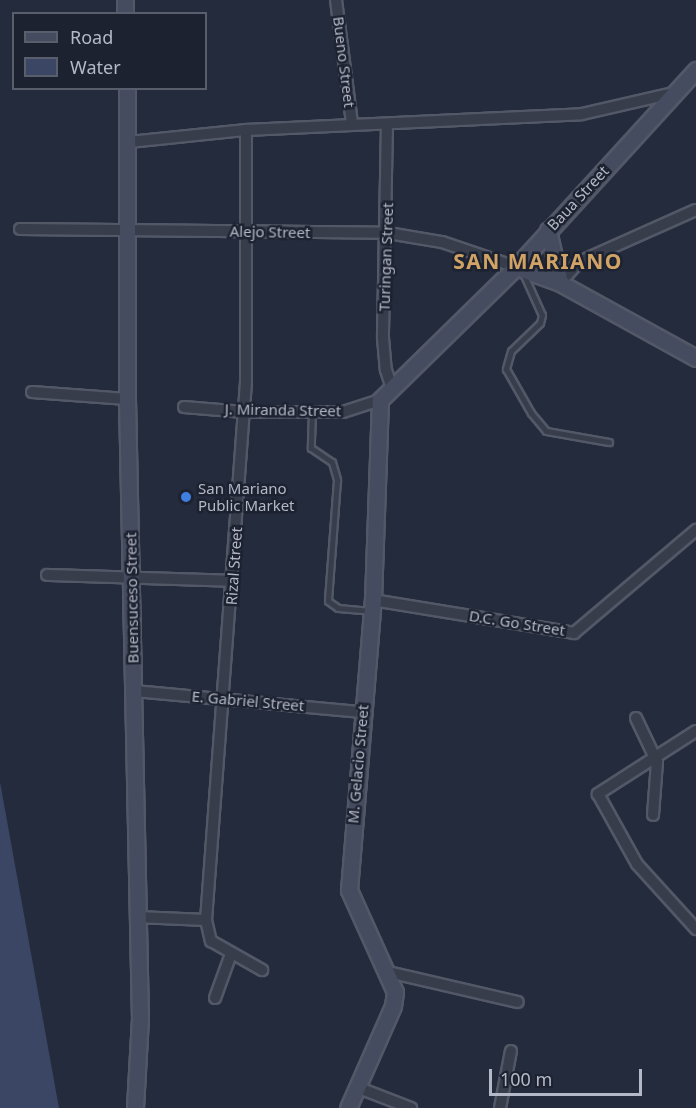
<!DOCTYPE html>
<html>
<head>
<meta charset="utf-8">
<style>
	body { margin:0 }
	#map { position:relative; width:696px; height:1108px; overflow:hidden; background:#242b3c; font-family:"Noto Sans",sans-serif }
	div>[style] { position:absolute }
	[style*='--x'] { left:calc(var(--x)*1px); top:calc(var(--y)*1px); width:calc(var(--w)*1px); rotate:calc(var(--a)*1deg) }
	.water>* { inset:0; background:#3a4664 }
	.roads { filter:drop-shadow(2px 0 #535867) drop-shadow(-2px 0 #535867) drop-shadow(0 2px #535867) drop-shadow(0 -2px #535867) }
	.lane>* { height:5px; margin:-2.5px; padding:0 2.5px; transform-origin:2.5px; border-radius:2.5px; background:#383d4c }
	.street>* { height:10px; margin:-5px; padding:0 5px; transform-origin:5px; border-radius:5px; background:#383d4c }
	.secondary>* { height:15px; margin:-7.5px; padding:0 7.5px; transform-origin:7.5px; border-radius:7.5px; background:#464c5f }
	.dots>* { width:16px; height:16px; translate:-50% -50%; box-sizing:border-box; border:3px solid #1d2231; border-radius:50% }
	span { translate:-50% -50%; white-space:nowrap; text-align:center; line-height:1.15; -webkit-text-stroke:5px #1d2231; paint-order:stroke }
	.street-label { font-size:15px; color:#b4b8c7 }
	.poi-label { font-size:15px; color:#b4b8c7 }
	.left { translate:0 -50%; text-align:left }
	.district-label { font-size:21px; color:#d1a466; font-weight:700; letter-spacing:1.5px }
	.legend { position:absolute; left:12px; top:12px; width:195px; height:78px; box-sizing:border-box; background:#1d2231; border:2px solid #595e6d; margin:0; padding:8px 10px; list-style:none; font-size:18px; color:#b4b8c7 }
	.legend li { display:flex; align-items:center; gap:12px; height:30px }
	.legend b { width:30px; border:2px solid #595e6d }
	.scale { position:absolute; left:489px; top:1069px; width:153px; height:27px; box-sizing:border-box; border:3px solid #b4b8c7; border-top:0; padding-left:8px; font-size:18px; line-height:21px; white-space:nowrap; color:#b4b8c7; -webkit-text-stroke:4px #1d2231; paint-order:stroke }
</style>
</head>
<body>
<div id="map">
	<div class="water">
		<i style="clip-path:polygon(0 782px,59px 1108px,0 1108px)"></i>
	</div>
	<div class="roads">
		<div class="lane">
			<i style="--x:523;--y:273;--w:46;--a:65.7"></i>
			<i style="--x:542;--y:315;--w:8;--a:104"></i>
			<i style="--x:540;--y:323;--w:40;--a:136"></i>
			<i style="--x:511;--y:351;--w:19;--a:106"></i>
			<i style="--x:506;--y:369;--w:51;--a:60.4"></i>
			<i style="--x:531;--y:413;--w:23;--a:50"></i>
			<i style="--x:546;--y:431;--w:64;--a:9.9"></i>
			<i style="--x:312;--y:412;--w:36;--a:92"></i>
			<i style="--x:311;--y:448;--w:25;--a:34"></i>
			<i style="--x:332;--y:462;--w:19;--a:74"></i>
			<i style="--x:337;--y:480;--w:121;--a:94.3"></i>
			<i style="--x:328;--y:601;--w:12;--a:35"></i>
			<i style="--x:338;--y:608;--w:33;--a:5"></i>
		</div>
		<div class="street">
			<i style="--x:336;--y:0;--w:125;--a:82.6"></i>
			<i style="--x:387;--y:124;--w:214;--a:91.1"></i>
			<i style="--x:383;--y:338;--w:32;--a:85"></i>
			<i style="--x:386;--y:370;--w:20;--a:72"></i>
			<i style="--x:246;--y:130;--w:252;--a:90"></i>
			<i style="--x:246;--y:382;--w:539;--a:94.25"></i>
			<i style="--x:206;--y:920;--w:22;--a:77"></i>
			<i style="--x:211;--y:941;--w:59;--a:29.6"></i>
			<i style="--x:129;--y:142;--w:118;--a:-5.9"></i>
			<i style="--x:246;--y:130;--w:336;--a:-2.7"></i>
			<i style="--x:582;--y:114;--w:94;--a:-12.9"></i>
			<i style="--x:20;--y:229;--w:368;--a:0.6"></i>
			<i style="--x:388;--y:233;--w:55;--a:9.5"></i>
			<i style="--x:442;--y:242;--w:78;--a:18.7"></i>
			<i style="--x:560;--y:283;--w:28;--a:-48"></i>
			<i style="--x:579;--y:262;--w:128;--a:-24"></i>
			<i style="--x:32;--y:392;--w:95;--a:4.2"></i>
			<i style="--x:184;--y:407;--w:60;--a:4.8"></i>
			<i style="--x:244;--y:412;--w:99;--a:0"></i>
			<i style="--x:343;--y:412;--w:39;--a:-18"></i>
			<i style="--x:47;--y:575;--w:186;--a:1.8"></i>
			<i style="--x:373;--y:600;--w:204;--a:9.3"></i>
			<i style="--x:574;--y:633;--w:160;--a:-40.2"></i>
			<i style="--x:134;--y:691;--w:229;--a:5.3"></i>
			<i style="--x:636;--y:718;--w:49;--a:64.5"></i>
			<i style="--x:657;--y:762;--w:53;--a:94.3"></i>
			<i style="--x:696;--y:731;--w:117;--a:147.3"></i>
			<i style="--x:598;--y:794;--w:80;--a:60.9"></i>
			<i style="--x:637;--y:864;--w:88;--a:47.8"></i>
			<i style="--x:137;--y:917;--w:69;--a:2.5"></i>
			<i style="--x:388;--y:972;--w:133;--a:13"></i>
			<i style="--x:215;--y:998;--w:47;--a:-70"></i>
			<i style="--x:359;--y:1088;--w:56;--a:21"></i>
			<i style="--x:500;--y:1108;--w:58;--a:-79.1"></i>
		</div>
		<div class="secondary">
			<i style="--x:125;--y:14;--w:14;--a:-90"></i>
			<i style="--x:127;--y:88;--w:311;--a:90"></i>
			<i style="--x:127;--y:399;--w:619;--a:88.8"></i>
			<i style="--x:140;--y:1018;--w:90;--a:93.2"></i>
			<i style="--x:548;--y:230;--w:54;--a:77.2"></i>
			<i style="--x:516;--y:267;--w:47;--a:20"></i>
			<i style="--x:560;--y:283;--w:155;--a:28.9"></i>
			<i style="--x:348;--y:1108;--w:111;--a:-66.2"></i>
			<i style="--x:393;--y:1006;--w:14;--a:-82"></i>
			<i style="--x:395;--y:992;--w:112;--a:-114.3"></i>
			<i style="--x:349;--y:890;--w:291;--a:-85.3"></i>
			<i style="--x:373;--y:600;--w:200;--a:-88"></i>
			<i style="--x:380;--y:400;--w:190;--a:-44.4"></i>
			<i style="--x:516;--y:267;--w:267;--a:-47.6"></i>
		</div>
	</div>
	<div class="dots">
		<i style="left:186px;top:497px;background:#3f7fe0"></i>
	</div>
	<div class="street-label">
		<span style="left:344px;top:62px;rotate:83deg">Bueno Street</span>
		<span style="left:578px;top:198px;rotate:-47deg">Baua Street</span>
		<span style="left:270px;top:232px;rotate:1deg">Alejo Street</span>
		<span style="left:386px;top:257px;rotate:-88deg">Turingan Street</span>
		<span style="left:283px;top:410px;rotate:1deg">J. Miranda Street</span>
		<span style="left:234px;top:566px;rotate:-86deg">Rizal Street</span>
		<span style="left:132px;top:598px;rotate:-91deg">Buensuceso Street</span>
		<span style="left:517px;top:623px;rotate:9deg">D.C. Go Street</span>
		<span style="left:248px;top:701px;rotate:5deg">E. Gabriel Street</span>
		<span style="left:358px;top:764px;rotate:-85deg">M. Gelacio Street</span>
	</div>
	<div class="poi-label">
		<span class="left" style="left:198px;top:497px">San Mariano<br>Public Market</span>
	</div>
	<div class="district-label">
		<span style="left:538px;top:261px">SAN MARIANO</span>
	</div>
	<ul class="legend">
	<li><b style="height:8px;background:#464c5f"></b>Road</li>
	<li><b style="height:16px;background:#3a4664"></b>Water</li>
	</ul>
	<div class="scale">100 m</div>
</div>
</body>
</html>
